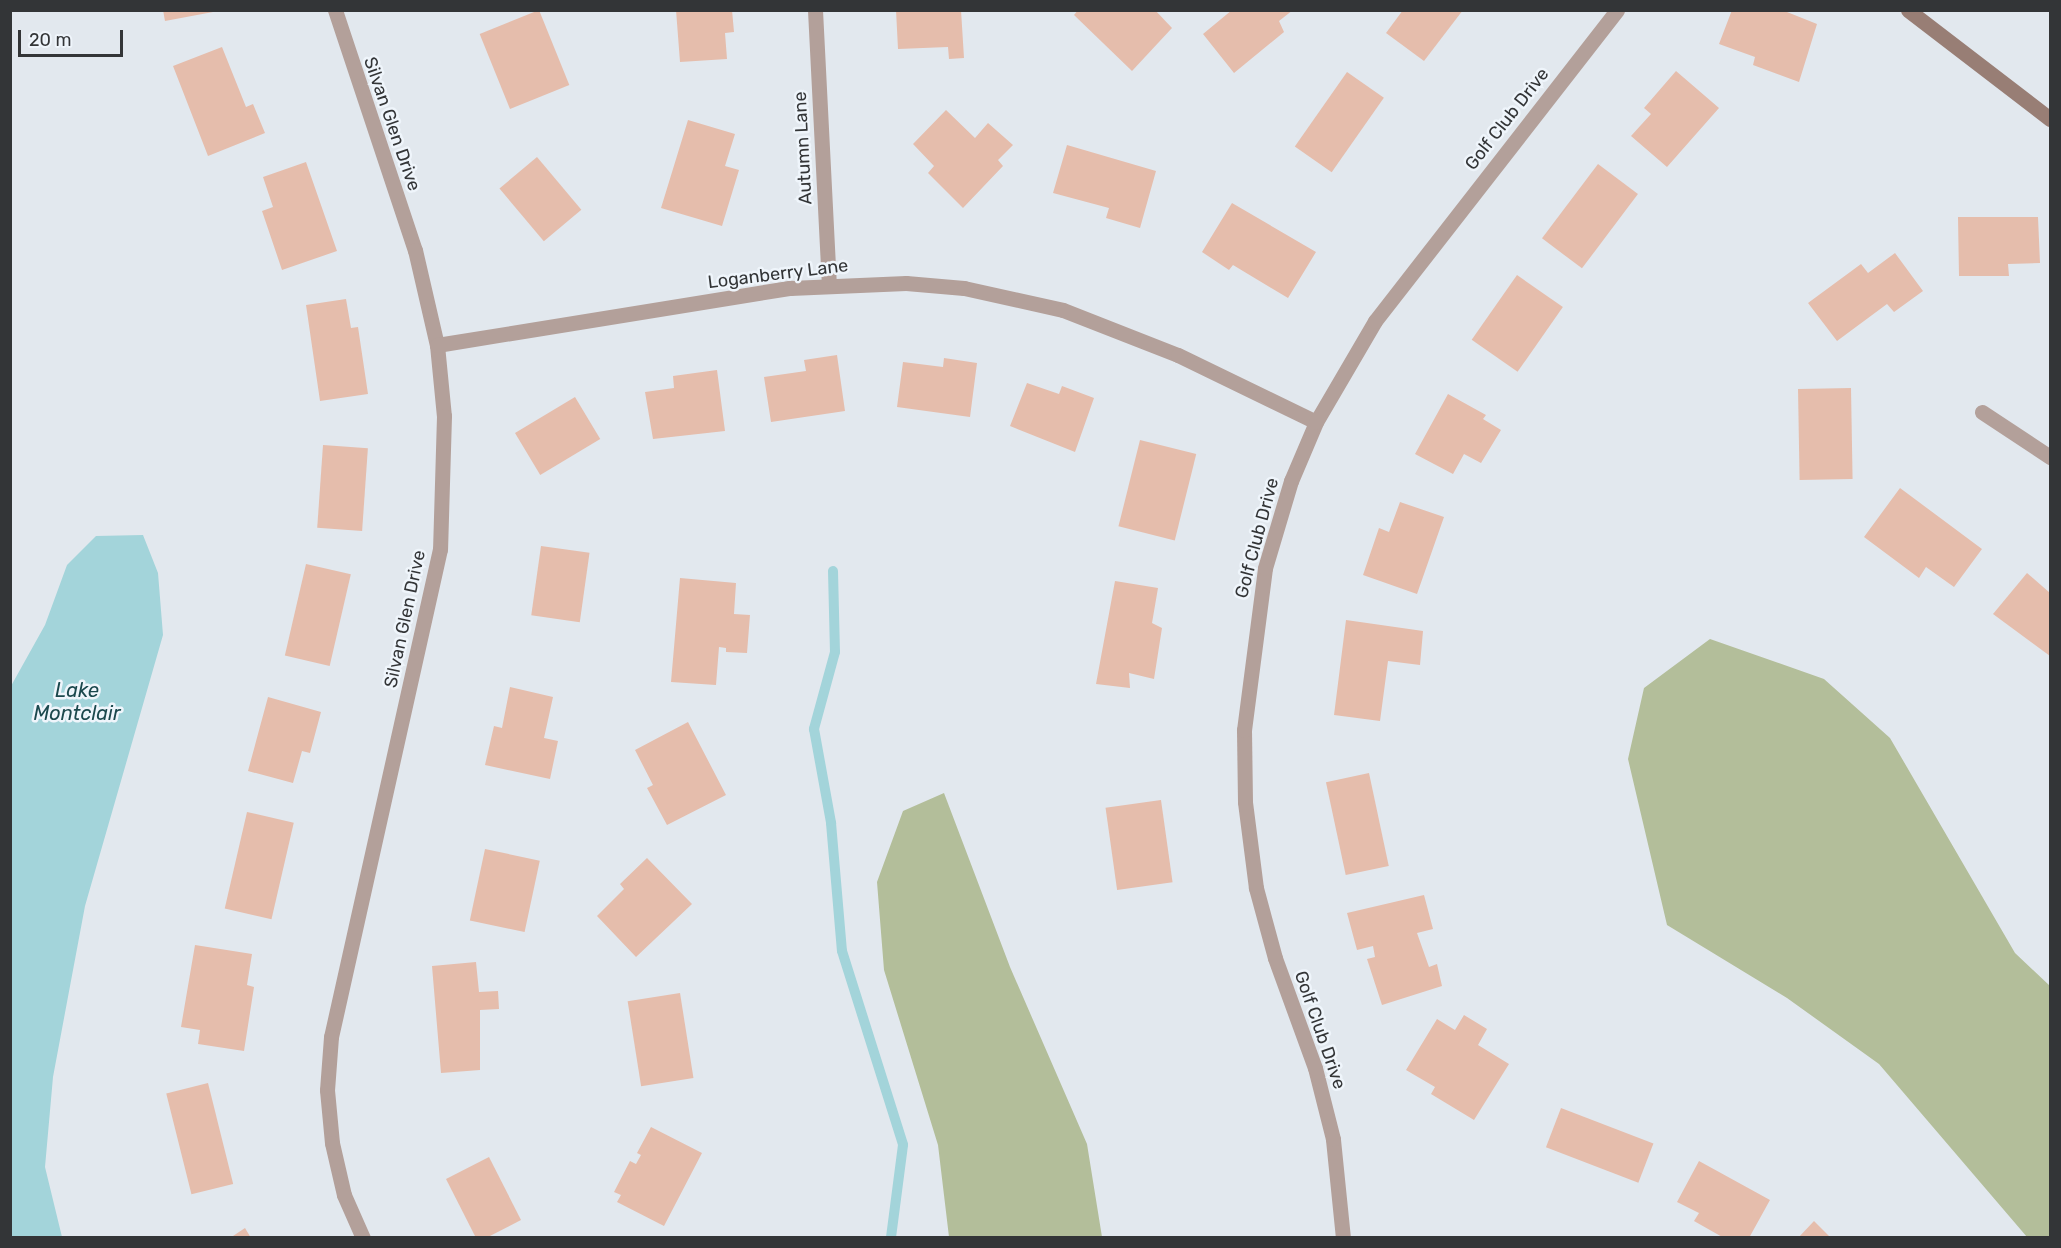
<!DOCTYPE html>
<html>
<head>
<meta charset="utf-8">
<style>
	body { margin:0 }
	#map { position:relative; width:2061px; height:1248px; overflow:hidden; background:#e2e8ee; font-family:Rubik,sans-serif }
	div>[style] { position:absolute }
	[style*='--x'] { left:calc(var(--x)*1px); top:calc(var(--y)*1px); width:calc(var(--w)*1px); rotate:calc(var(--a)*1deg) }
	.green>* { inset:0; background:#b3be9a }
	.water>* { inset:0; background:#a3d4da }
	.stream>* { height:10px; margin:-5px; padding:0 5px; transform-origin:5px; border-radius:5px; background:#a3d4da }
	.building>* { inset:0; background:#e5bdac; transform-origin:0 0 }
	.minor>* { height:15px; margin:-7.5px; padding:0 7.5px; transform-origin:7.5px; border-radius:7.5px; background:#b3a09a }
	.secondary>* { height:15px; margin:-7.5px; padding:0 7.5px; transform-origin:7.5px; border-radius:7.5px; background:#987e75 }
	span { translate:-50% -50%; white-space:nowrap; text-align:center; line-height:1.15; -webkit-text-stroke:5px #eff5fb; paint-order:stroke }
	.street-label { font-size:18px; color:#333537 }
	.water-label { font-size:20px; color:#1b484d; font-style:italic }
	.frame { position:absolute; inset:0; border:12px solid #333537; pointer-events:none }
	.scale { position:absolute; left:18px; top:30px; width:105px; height:27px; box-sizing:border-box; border:3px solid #333537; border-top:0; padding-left:8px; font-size:18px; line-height:21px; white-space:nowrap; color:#333537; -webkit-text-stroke:4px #eff5fb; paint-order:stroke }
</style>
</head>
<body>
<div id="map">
	<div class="green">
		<i style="clip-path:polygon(1710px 639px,1824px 679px,1890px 738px,2015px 953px,2050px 986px,2050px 1237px,2027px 1237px,1879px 1064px,1787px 998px,1667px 925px,1628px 759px,1644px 688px)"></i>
		<i style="clip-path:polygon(944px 793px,1010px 967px,1087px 1144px,1102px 1237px,949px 1237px,938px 1145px,884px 970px,877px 882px,903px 811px)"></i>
	</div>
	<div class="water">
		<i style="clip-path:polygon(143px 535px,158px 573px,163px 635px,85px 906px,53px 1077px,45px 1167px,62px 1237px,11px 1237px,11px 686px,45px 625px,67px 565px,96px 536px)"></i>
	</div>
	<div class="stream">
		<i style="--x:833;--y:571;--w:81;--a:88.6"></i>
		<i style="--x:835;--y:652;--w:80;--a:105.3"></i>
		<i style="--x:814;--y:729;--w:96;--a:79.7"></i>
		<i style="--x:831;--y:823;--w:128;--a:85.1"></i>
		<i style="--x:842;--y:951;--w:203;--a:72.5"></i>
		<i style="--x:903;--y:1145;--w:94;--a:97.4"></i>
	</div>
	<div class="building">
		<i style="clip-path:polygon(163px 10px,213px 10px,213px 12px,165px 21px)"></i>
		<i style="left:539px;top:10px;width:81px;height:64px;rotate:68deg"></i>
		<i style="clip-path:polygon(676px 10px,732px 10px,734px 32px,725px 33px,727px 59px,680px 62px)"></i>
		<i style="clip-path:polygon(896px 10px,961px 10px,964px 58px,949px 59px,948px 47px,898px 49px)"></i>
		<i style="clip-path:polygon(1078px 10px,1155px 10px,1172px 28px,1132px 71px,1074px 15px)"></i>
		<i style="clip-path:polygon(1232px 10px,1293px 10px,1279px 21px,1284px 32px,1234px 73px,1203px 34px)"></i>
		<i style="clip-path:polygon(1403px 10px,1463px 10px,1424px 61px,1386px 33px)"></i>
		<i style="clip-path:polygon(1732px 10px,1782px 10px,1817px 24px,1799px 82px,1753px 65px,1755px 57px,1719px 44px)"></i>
		<i style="clip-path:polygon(222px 47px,246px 107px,253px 104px,265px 133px,208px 156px,173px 66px)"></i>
		<i style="clip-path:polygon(1676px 71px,1719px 108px,1667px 167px,1631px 136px,1651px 114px,1644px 108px)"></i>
		<i style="left:1347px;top:72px;width:45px;height:91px;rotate:35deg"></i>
		<i style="clip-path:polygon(946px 110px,975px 138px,988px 123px,1013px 145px,998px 160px,1003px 166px,963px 208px,928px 173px,934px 166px,913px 144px)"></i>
		<i style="clip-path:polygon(688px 120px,735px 134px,725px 166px,739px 170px,722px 226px,661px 208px)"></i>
		<i style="clip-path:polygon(1067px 145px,1156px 171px,1140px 228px,1106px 218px,1109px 208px,1053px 193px)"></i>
		<i style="left:537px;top:157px;width:69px;height:49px;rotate:50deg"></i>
		<i style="clip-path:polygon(306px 162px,337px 251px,282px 270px,262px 211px,273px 207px,263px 177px)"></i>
		<i style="left:1598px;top:164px;width:50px;height:93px;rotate:37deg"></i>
		<i style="clip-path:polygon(1232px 203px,1316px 252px,1288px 298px,1233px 265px,1229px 270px,1202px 252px)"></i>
		<i style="clip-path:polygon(1958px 217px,2038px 217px,2040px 263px,2008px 264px,2009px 276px,1959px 276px)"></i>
		<i style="clip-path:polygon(1895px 253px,1923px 291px,1894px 312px,1887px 304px,1837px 341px,1808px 303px,1861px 264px,1868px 273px)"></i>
		<i style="left:1517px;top:275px;width:56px;height:79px;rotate:35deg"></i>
		<i style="clip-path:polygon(346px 299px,351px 328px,358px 327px,368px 394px,320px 401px,306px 305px)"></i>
		<i style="clip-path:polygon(837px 355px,845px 411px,771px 422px,764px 377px,806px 371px,804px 360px)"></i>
		<i style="clip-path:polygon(944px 358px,977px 363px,970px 417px,897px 407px,903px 362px,943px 367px)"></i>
		<i style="clip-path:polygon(717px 370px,725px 431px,653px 439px,645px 392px,674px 388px,673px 376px)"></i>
		<i style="clip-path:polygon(1027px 383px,1059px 394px,1062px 386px,1094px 398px,1075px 452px,1010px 426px)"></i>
		<i style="left:1851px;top:388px;width:91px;height:53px;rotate:89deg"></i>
		<i style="clip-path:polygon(1448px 394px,1486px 415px,1483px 419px,1501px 430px,1481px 463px,1464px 454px,1453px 474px,1415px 454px)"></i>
		<i style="left:575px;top:397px;width:49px;height:70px;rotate:59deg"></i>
		<i style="left:1140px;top:440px;width:58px;height:89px;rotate:14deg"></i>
		<i style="left:323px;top:445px;width:45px;height:83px;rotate:4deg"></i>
		<i style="clip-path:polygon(1900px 488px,1982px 549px,1954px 587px,1926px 567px,1919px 578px,1864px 537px)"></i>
		<i style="clip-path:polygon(1400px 502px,1444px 517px,1417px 594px,1363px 575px,1379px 528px,1389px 532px)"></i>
		<i style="left:541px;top:546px;width:49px;height:70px;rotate:8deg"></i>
		<i style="left:306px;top:564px;width:46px;height:94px;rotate:13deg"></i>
		<i style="clip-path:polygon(2027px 573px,2050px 593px,2050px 656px,1993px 614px)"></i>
		<i style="clip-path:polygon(680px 578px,736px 583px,734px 614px,750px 615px,747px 653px,726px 652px,726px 648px,719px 647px,716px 685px,671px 682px)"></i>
		<i style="clip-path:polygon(1115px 581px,1158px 588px,1152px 623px,1162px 628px,1154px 679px,1129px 673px,1130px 688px,1096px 684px)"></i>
		<i style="clip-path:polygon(1346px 620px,1423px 631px,1420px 665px,1388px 661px,1380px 721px,1334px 715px)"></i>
		<i style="clip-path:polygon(510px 687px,553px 697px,544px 738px,558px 741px,550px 779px,485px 765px,494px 726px,502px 728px)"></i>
		<i style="clip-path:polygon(268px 697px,321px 712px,310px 753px,302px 751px,293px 783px,248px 771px)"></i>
		<i style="clip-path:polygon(688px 722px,726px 795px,667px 825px,647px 788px,653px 785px,635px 750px)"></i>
		<i style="left:1369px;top:773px;width:95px;height:44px;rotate:78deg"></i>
		<i style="left:1161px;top:800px;width:83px;height:56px;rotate:82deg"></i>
		<i style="left:247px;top:812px;width:48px;height:99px;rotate:13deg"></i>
		<i style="left:485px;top:849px;width:56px;height:73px;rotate:12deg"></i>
		<i style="clip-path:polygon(647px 858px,692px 904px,636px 957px,597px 916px,624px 889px,620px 884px)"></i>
		<i style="clip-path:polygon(1424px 895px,1433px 929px,1417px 933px,1429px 967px,1437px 964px,1442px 986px,1382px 1005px,1367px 959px,1375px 957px,1373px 946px,1357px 950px,1347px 913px)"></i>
		<i style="clip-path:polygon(195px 945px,252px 954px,247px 985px,254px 987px,244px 1051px,198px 1044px,200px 1030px,181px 1027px)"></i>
		<i style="clip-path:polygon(476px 962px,479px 992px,498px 991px,499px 1009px,480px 1010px,480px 1070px,441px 1073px,432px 966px)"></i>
		<i style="left:680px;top:993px;width:86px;height:53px;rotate:81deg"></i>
		<i style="clip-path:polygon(1464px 1015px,1487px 1029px,1478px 1045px,1509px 1064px,1474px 1120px,1431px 1094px,1435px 1087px,1406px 1070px,1437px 1019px,1455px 1030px)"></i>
		<i style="left:208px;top:1083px;width:104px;height:43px;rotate:76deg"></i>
		<i style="left:1561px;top:1108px;width:99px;height:42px;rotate:21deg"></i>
		<i style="clip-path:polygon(651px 1127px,702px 1153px,664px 1226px,617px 1202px,621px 1195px,614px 1192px,630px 1161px,636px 1164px,641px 1155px,637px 1153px)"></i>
		<i style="clip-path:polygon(489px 1157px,521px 1220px,486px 1238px,476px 1238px,446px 1179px)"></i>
		<i style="clip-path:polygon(1699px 1161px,1770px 1200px,1749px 1238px,1724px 1238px,1694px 1221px,1699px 1213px,1677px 1202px)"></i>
		<i style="clip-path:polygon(1814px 1221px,1831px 1238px,1798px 1238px)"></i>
		<i style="clip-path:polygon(245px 1228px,251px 1238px,230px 1238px)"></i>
	</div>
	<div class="minor">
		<i style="--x:335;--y:10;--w:253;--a:71.6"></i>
		<i style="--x:415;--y:250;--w:98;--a:77"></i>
		<i style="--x:437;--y:345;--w:71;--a:84.4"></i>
		<i style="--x:444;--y:416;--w:133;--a:91.7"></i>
		<i style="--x:440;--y:549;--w:500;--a:102.59"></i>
		<i style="--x:331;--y:1037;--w:53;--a:94.3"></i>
		<i style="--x:327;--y:1090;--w:53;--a:84.6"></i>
		<i style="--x:332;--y:1143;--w:53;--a:77"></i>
		<i style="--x:344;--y:1195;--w:47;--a:66.2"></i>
		<i style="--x:815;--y:10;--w:274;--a:87.1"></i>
		<i style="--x:437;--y:345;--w:358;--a:-9.2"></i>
		<i style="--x:790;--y:288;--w:116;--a:-2.5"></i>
		<i style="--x:906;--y:283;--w:58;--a:4.9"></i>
		<i style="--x:964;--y:288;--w:101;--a:12.5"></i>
		<i style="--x:1063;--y:310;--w:123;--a:21.4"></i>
		<i style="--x:1178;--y:355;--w:153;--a:25.9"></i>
		<i style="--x:1982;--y:412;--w:82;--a:33.5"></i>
		<i style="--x:1343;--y:1238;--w:100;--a:-95.8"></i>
		<i style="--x:1333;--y:1139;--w:73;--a:-104.2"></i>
		<i style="--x:1315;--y:1068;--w:117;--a:-110"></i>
		<i style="--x:1275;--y:958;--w:73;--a:-105.2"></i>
		<i style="--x:1256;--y:888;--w:87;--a:-97.3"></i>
		<i style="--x:1245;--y:802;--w:72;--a:-90.8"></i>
		<i style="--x:1244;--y:730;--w:163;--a:-82.6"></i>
		<i style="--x:1265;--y:568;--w:91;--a:-73.4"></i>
		<i style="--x:1291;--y:481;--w:64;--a:-67"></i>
		<i style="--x:1316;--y:422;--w:117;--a:-59.7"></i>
		<i style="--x:1375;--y:321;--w:394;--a:-52.1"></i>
	</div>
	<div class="secondary">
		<i style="--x:1908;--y:10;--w:179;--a:37.5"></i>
	</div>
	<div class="street-label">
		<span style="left:1507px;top:119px;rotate:-52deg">Golf Club Drive</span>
		<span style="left:392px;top:124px;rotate:71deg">Silvan Glen Drive</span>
		<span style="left:803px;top:148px;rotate:-93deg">Autumn Lane</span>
		<span style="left:778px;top:274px;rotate:-7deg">Loganberry Lane</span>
		<span style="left:1257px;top:538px;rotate:-75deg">Golf Club Drive</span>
		<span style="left:405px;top:619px;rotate:-78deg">Silvan Glen Drive</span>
		<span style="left:1320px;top:1030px;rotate:71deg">Golf Club Drive</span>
	</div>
	<div class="water-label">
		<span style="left:77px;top:702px">Lake<br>Montclair</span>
	</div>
	<div class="frame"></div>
	<div class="scale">20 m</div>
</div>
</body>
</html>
